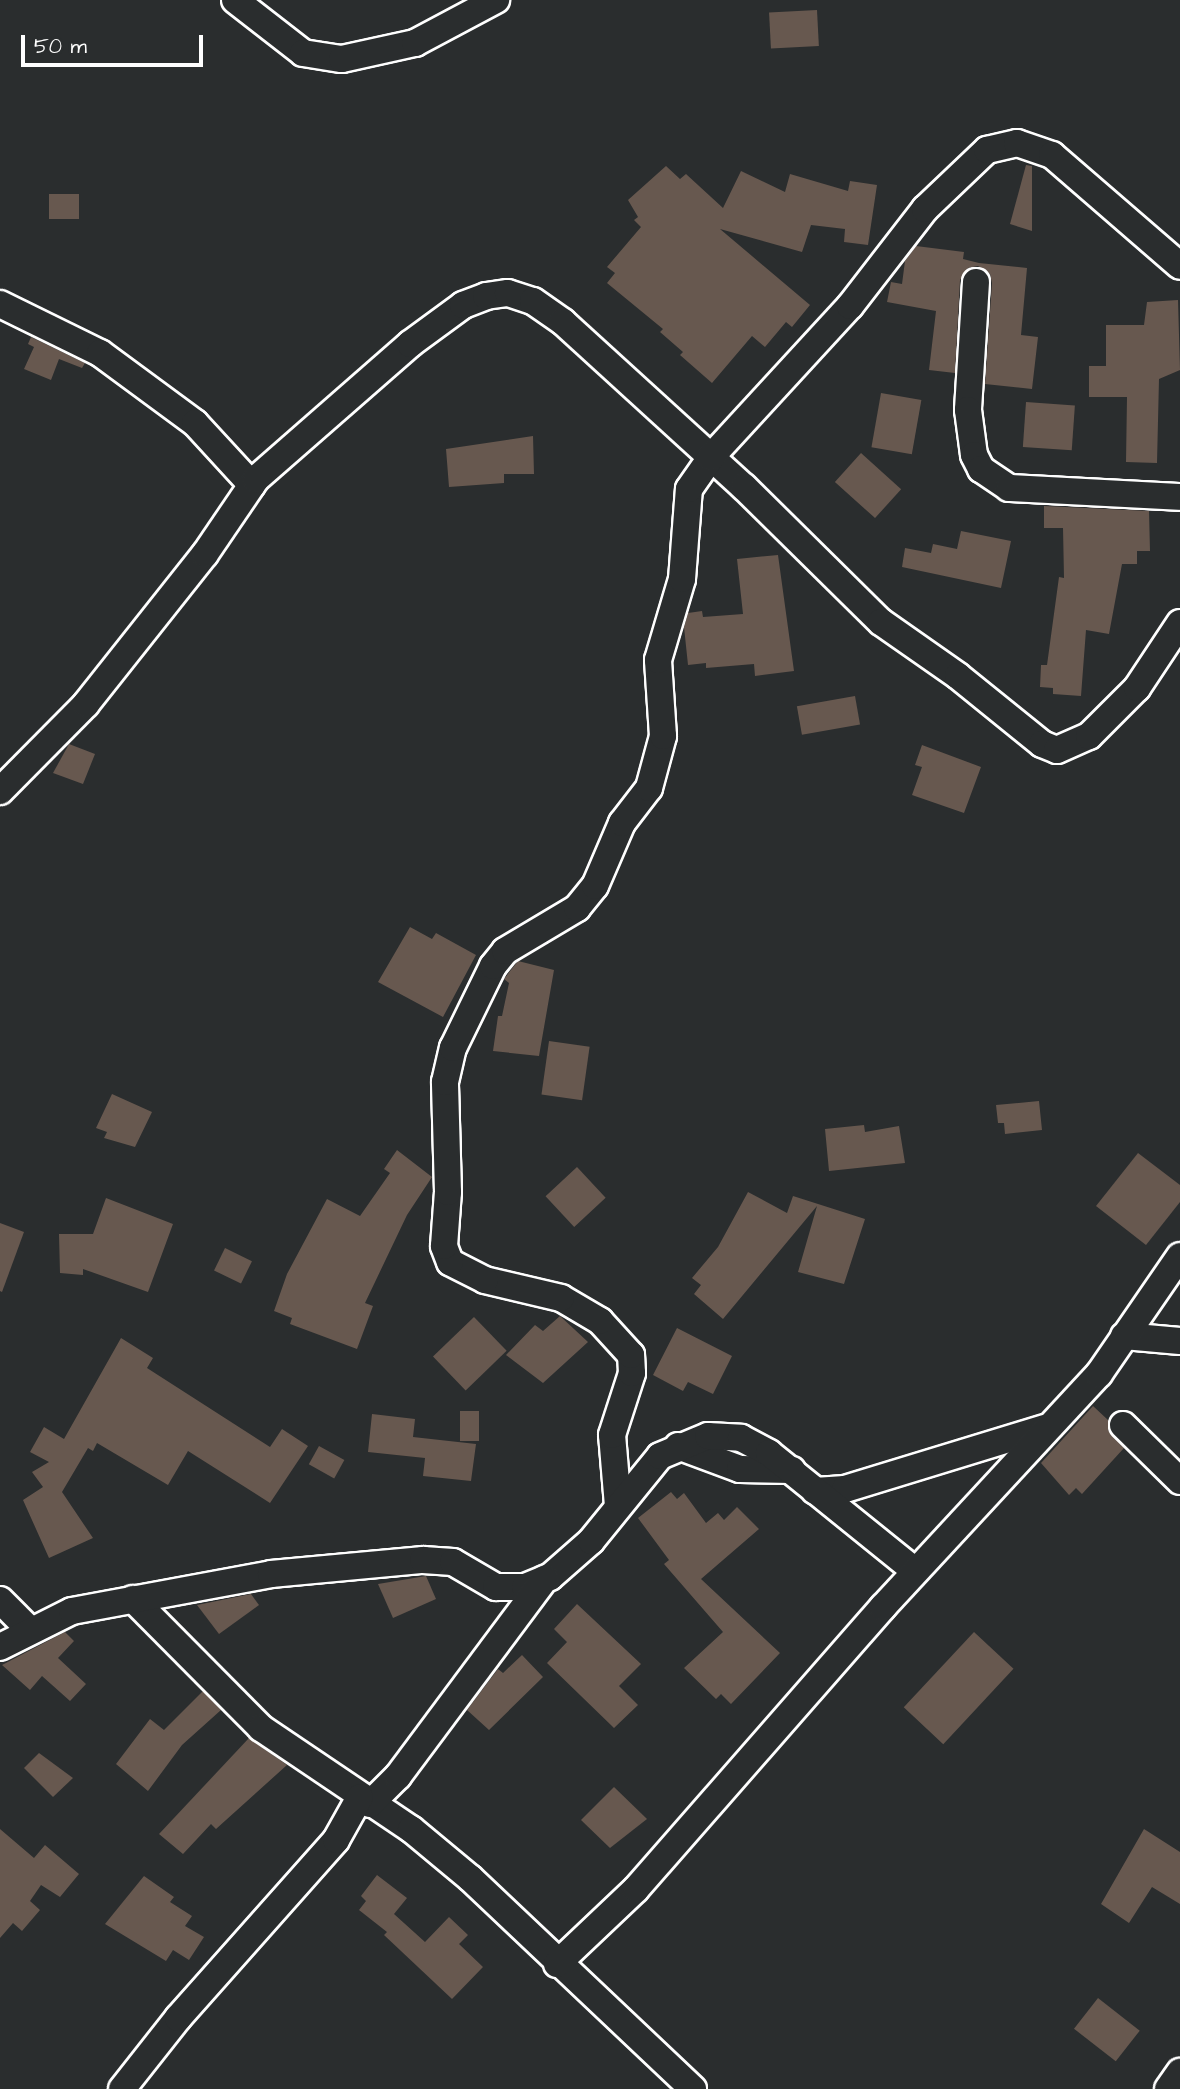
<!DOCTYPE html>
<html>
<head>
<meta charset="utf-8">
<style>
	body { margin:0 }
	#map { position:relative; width:1180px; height:2089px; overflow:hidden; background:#2a2d2e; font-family:"Architects Daughter",sans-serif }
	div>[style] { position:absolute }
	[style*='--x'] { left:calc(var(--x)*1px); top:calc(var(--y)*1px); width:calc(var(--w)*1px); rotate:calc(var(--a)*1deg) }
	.building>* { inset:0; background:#67584f; transform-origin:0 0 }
	.roads { filter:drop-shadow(2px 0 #fff) drop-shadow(-2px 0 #fff) drop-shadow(0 2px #fff) drop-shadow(0 -2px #fff) }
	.street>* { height:26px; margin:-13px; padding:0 13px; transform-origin:13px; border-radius:13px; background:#2a2d2e }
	span { translate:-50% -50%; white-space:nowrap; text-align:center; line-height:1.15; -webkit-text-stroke:5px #2a2d2e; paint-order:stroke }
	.scale { position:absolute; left:21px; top:35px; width:182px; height:32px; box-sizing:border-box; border:4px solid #fff; border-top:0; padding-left:9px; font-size:21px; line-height:24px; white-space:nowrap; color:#fff; -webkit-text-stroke:5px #2a2d2e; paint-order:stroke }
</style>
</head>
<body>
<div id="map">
	<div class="building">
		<i style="left:817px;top:10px;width:36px;height:48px;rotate:87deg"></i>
		<i style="clip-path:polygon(1026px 165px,1032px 166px,1032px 231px,1010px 224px)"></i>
		<i style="clip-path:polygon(666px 166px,680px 179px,686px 174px,723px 208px,741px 171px,785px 192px,790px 174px,848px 191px,850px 181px,877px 185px,868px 245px,844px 242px,845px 229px,811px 225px,802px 252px,720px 229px,810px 305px,792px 327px,786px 322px,765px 347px,752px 336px,712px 383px,680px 355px,683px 352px,660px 332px,663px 329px,607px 283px,615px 273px,607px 267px,641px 227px,634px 220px,638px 217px,628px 200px)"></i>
		<i style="left:49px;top:194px;width:30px;height:25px"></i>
		<i style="clip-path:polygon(916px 246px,964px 252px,963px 259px,979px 263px,1027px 268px,1021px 335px,1038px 337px,1032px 389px,985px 384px,992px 283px,990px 274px,978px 266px,968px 268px,960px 280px,955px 373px,929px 370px,936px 311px,887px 302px,891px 282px,902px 284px,905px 261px)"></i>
		<i style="clip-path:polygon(1178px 300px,1180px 370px,1159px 379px,1157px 463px,1126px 462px,1127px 397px,1089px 397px,1089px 366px,1106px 366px,1106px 325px,1144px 325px,1147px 302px)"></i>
		<i style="clip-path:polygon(31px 337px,85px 363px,82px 368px,59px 359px,51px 380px,24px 369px,34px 347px,28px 344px)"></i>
		<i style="left:881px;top:393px;width:41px;height:55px;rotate:10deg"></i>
		<i style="left:1026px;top:402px;width:49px;height:45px;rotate:4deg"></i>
		<i style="clip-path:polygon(533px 436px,534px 474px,504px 474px,504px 483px,449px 487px,446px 449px)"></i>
		<i style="left:861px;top:453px;width:54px;height:39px;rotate:42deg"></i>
		<i style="clip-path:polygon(1044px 506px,1149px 511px,1150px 551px,1137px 551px,1137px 564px,1122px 564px,1109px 634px,1086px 630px,1081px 696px,1053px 694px,1053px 688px,1040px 687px,1041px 665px,1047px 665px,1059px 577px,1064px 578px,1063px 528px,1044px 528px)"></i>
		<i style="clip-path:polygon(961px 531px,1011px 541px,1001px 588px,902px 567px,905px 548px,931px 553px,933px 544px,957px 549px)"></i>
		<i style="clip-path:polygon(778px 555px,794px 671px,755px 676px,754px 664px,706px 668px,706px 663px,688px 665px,684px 627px,688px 613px,702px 611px,703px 617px,743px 614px,737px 559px)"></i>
		<i style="left:855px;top:696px;width:29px;height:59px;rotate:80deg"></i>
		<i style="clip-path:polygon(69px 744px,95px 754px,83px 784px,53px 773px)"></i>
		<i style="clip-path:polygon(922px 745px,981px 767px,964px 813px,912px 795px,922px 767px,915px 765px)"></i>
		<i style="clip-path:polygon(410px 927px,432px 939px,436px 933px,476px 955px,443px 1017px,378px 982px)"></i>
		<i style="clip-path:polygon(518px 961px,554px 970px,539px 1056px,493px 1051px,498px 1016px,502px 1016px,509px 983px,504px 979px)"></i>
		<i style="left:549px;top:1041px;width:41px;height:54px;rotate:8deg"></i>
		<i style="clip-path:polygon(112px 1094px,152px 1112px,135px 1147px,104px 1138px,107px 1132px,96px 1128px)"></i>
		<i style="clip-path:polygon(1039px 1101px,1042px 1130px,1005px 1134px,1004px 1123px,998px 1123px,996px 1105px)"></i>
		<i style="clip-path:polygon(864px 1125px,865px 1132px,899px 1126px,905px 1163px,829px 1171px,825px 1129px)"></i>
		<i style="clip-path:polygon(397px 1150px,432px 1177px,407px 1215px,365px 1303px,373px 1306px,357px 1349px,290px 1324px,292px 1318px,274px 1311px,287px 1274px,327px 1199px,360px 1216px,390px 1173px,384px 1169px)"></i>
		<i style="clip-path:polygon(1138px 1153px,1180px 1185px,1180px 1202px,1146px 1245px,1096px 1206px)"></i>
		<i style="left:577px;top:1167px;width:42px;height:43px;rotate:47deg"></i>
		<i style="clip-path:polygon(748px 1192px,787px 1213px,793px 1196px,865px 1219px,844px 1284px,798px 1272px,817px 1206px,723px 1319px,694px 1294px,701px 1285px,692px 1278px,718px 1247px)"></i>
		<i style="clip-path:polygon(106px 1198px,173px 1224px,148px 1292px,83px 1269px,83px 1275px,60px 1273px,59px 1234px,93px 1234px)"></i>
		<i style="clip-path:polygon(0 1223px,24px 1232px,2px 1292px,0 1291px)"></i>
		<i style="left:225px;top:1248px;width:30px;height:25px;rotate:26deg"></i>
		<i style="clip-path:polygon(560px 1316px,588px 1342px,543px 1383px,506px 1355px,535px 1325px,543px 1331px)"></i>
		<i style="left:474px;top:1317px;width:47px;height:57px;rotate:46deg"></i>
		<i style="clip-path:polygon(677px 1328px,732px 1356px,713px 1394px,688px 1382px,683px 1391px,653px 1375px)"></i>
		<i style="clip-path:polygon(121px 1338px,153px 1358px,147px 1368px,270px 1447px,282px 1429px,308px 1446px,270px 1503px,188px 1451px,168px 1485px,97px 1443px,93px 1451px,88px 1448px,62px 1492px,93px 1538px,49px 1558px,23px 1500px,43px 1487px,32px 1472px,49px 1462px,30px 1452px,44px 1427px,64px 1439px)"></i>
		<i style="clip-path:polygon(1093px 1406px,1108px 1420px,1108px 1430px,1124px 1448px,1082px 1494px,1076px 1488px,1069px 1495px,1041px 1463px)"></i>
		<i style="left:460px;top:1411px;width:19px;height:30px"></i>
		<i style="clip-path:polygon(372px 1414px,415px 1419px,413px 1437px,476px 1444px,471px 1481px,423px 1476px,425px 1458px,368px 1452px)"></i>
		<i style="left:319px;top:1446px;width:29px;height:21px;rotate:29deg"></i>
		<i style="clip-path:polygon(671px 1492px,677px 1499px,684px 1493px,706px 1523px,718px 1513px,724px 1520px,737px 1507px,759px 1529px,701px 1579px,780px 1653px,731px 1704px,721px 1694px,716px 1699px,684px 1668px,723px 1632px,664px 1564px,669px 1560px,638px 1518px)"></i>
		<i style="clip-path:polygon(426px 1576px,436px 1599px,393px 1618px,378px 1584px)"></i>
		<i style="clip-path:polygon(251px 1594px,259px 1605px,219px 1634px,197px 1605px)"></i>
		<i style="clip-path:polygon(577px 1604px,641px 1664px,619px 1686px,638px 1705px,614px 1728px,547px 1663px,567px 1642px,554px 1629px)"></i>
		<i style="clip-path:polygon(65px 1632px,74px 1641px,58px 1658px,86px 1684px,70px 1701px,42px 1676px,30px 1690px,2px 1665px)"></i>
		<i style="left:974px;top:1632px;width:54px;height:103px;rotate:43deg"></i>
		<i style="clip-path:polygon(522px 1655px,543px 1677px,489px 1730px,467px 1710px,498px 1669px,503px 1673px)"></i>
		<i style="clip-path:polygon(203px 1691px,221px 1710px,182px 1745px,148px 1791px,116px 1764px,150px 1719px,164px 1730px)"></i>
		<i style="clip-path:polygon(249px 1738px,287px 1765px,216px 1829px,211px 1824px,183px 1854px,159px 1834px)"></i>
		<i style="clip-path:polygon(39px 1753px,73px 1778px,53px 1797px,24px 1768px)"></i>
		<i style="clip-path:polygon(614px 1787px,647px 1819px,610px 1848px,581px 1820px)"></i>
		<i style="clip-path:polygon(0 1829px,34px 1858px,45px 1845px,79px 1874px,60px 1897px,41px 1885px,30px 1901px,40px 1910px,22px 1931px,13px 1923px,0 1938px)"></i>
		<i style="clip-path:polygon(1144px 1829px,1180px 1852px,1180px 1904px,1152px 1887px,1129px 1923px,1101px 1904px)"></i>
		<i style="clip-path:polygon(377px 1875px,407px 1898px,394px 1914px,425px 1942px,449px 1917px,468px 1935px,459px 1944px,483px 1967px,452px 1999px,384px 1935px,387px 1932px,359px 1910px,366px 1901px,361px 1896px)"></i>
		<i style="clip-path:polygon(144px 1876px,174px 1897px,170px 1902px,192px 1916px,185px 1926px,204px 1937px,189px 1960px,173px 1950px,166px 1961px,105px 1924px)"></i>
		<i style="left:1098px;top:1998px;width:53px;height:39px;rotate:38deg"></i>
	</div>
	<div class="roads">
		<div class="street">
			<i style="--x:235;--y:0;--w:86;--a:37.9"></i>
			<i style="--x:303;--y:53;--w:39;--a:9"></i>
			<i style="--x:342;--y:59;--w:75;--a:-12.4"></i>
			<i style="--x:415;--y:43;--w:92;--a:-28"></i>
			<i style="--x:976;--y:282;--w:128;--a:93.6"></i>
			<i style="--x:968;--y:410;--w:45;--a:82.4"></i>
			<i style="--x:974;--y:455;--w:16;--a:63"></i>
			<i style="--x:981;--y:469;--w:34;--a:34"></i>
			<i style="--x:1009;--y:488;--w:171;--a:3"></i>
			<i style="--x:0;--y:304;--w:111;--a:26.1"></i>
			<i style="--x:100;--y:353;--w:118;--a:36.4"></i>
			<i style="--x:195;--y:423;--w:84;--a:47.4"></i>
			<i style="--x:0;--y:791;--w:122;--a:-45.3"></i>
			<i style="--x:86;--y:704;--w:191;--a:-51.6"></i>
			<i style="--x:205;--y:554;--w:91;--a:-55.8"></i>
			<i style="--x:256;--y:479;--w:205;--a:-41.2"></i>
			<i style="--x:410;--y:344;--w:66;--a:-36.3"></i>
			<i style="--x:463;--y:305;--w:25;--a:-21"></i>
			<i style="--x:486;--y:296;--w:22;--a:-8"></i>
			<i style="--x:508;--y:293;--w:26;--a:18"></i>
			<i style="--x:533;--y:301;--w:37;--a:35"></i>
			<i style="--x:563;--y:322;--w:245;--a:42.4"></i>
			<i style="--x:744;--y:487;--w:192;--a:44.6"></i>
			<i style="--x:881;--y:622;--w:94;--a:35"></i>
			<i style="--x:958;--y:676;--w:108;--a:39"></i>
			<i style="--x:1042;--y:744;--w:16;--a:22"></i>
			<i style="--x:1057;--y:750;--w:35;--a:-24"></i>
			<i style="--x:1089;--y:736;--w:68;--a:-45"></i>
			<i style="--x:1137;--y:688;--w:78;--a:-56.5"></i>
			<i style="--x:1124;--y:1336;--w:56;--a:5.1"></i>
			<i style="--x:1123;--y:1425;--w:80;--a:44.5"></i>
			<i style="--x:678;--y:1446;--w:66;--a:20.4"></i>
			<i style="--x:740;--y:1469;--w:52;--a:1.1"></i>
			<i style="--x:815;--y:1491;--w:30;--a:-4"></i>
			<i style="--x:845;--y:1489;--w:209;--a:-17"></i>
			<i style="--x:618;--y:1506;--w:71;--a:-94.8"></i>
			<i style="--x:612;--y:1435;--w:65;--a:-72.1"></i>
			<i style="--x:632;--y:1373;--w:18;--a:-93"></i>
			<i style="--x:631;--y:1355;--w:46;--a:-132.4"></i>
			<i style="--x:600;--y:1321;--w:45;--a:-149.5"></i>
			<i style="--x:561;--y:1298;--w:78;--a:-166.7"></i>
			<i style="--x:485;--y:1280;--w:39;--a:-153"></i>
			<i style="--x:450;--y:1262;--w:17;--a:-111"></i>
			<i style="--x:444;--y:1246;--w:54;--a:-85.8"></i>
			<i style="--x:448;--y:1192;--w:110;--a:-91.6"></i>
			<i style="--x:445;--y:1082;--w:35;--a:-77"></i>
			<i style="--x:453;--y:1048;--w:91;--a:-64"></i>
			<i style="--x:493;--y:966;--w:19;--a:-51"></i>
			<i style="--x:505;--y:951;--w:84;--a:-30.8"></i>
			<i style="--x:577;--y:908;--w:28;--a:-51"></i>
			<i style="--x:595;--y:886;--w:69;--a:-66.8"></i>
			<i style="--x:622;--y:823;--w:44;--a:-52.4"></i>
			<i style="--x:649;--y:788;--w:54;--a:-74.9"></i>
			<i style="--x:663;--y:736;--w:76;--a:-93.8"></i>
			<i style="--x:658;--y:660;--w:84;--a:-73.5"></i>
			<i style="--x:682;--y:579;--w:90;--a:-85.6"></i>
			<i style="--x:689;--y:489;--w:39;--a:-55"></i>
			<i style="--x:711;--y:457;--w:205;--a:-47.4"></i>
			<i style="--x:850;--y:306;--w:123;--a:-52.3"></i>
			<i style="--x:925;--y:209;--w:86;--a:-43.6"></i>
			<i style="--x:987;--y:150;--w:31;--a:-13"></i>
			<i style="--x:1017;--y:143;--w:37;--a:19"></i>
			<i style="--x:1052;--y:155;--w:169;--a:40.9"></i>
			<i style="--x:133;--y:1599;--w:182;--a:45.2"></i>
			<i style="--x:261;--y:1728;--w:181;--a:34"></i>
			<i style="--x:411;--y:1829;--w:77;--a:39.7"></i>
			<i style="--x:470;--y:1878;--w:307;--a:43.4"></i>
			<i style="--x:0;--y:1600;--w:42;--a:45"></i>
			<i style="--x:0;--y:1647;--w:80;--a:-26.6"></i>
			<i style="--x:72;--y:1611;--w:202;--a:-10.5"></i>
			<i style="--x:271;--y:1574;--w:153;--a:-5.3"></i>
			<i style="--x:423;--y:1560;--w:30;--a:4"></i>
			<i style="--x:453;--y:1562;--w:50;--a:30.2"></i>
			<i style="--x:496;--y:1587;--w:29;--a:0"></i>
			<i style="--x:525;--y:1587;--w:27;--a:-22"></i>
			<i style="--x:550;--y:1577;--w:55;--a:-41.3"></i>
			<i style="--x:591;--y:1541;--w:109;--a:-50.9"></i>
			<i style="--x:660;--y:1456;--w:52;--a:-22.6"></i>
			<i style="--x:708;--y:1436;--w:33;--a:3"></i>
			<i style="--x:741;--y:1438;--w:32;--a:28"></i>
			<i style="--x:769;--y:1453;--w:188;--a:38.9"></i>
			<i style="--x:370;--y:1804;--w:40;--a:-45"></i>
			<i style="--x:398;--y:1776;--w:246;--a:-53.3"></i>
			<i style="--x:557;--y:1964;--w:109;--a:-43.5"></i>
			<i style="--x:636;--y:1889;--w:375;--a:-48.8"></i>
			<i style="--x:883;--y:1607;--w:318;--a:-47.2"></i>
			<i style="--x:1099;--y:1374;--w:143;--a:-55.5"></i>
			<i style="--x:122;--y:2089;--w:90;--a:-51.7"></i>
			<i style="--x:178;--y:2018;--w:238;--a:-48.4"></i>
			<i style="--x:336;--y:1840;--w:49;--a:-60.8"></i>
			<i style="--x:1168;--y:2089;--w:21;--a:-55"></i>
		</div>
	</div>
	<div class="scale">50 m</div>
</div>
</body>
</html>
